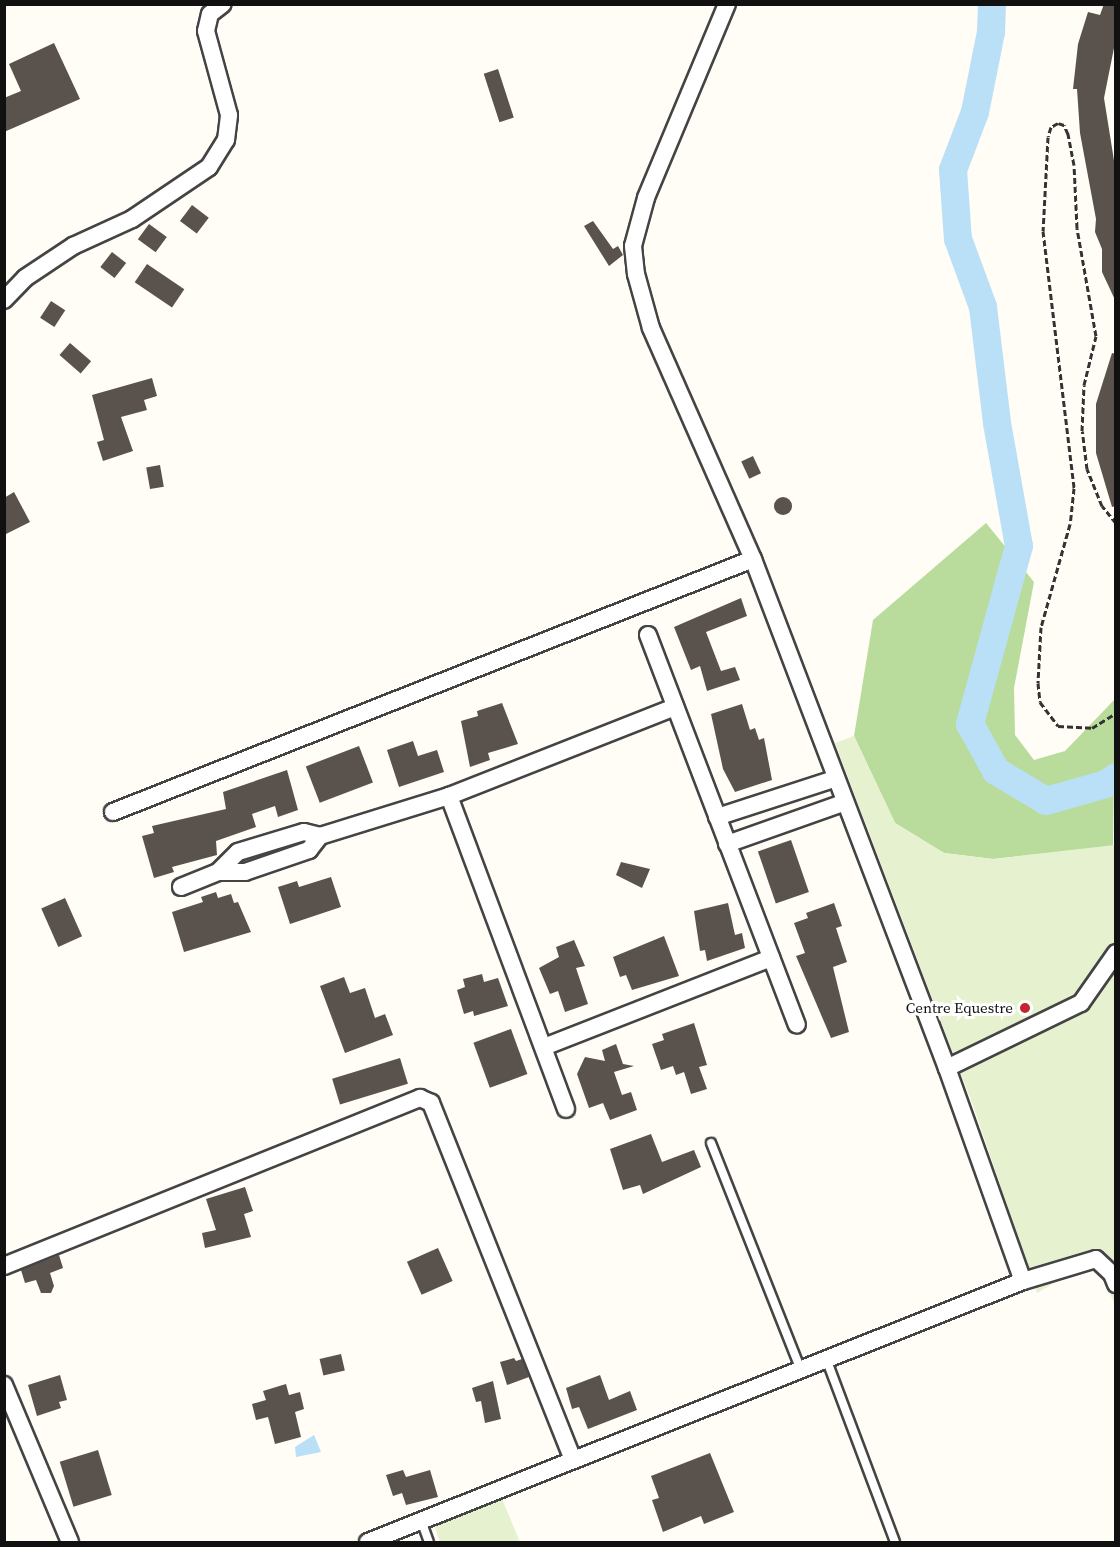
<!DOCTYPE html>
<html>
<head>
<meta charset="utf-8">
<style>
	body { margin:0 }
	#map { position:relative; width:1120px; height:1547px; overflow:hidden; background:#fffdf5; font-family:"Source Serif 4",serif }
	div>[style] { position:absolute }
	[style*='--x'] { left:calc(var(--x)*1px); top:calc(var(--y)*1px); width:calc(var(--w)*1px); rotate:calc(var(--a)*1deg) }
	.forest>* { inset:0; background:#b9dc9c }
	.pitch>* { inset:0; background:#e6f2cf }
	.water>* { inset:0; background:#b9e0f7 }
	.river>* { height:28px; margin:-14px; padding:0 14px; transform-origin:14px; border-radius:14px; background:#b9e0f7 }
	.building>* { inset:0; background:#5a524d; transform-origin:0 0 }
	.round { border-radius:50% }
	.path>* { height:3px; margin-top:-1.5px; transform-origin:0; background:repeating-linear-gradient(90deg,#333 0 6px,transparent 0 9px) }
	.roads { filter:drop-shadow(2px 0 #444) drop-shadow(-2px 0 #444) drop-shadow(0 2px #444) drop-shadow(0 -2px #444) }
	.service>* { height:8px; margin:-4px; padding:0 4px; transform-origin:4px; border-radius:4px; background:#fff }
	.minor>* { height:16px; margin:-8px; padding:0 8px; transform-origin:8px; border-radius:8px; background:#fff }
	.dots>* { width:16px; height:16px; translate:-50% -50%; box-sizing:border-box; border:3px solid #fff; border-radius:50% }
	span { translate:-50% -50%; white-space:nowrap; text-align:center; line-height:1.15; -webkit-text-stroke:6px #fff; paint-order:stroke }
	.poi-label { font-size:15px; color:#111 }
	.right { translate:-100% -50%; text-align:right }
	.frame { position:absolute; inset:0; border:6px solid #111; pointer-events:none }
</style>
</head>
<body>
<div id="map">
	<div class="forest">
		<i style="clip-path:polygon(986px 523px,1034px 582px,1014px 688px,1015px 735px,1034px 760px,1065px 751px,1115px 699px,1113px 846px,993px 859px,944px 853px,895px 823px,854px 736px,873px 620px)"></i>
	</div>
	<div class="pitch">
		<i style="clip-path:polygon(854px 736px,895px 823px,944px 853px,993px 859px,1115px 845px,1115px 1305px,1095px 1259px,1037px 1293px,974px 1108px,835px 743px)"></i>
		<i style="clip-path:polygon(502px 1499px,520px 1542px,440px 1542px,434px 1525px)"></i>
	</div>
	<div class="water">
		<i style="clip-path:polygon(314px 1435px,321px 1452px,296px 1457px,295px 1447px)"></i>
	</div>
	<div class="river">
		<i style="--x:992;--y:4;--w:28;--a:92"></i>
		<i style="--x:991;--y:32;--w:82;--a:101.3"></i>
		<i style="--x:975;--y:112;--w:62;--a:110.8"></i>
		<i style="--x:953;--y:170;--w:69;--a:85.9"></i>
		<i style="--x:958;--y:239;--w:72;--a:69.8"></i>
		<i style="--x:983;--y:307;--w:117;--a:83.1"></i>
		<i style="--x:997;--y:423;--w:125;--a:79.9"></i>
		<i style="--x:1019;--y:546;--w:185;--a:105.4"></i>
		<i style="--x:970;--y:724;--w:54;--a:61"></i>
		<i style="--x:996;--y:771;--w:58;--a:31"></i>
		<i style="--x:1046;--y:801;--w:62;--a:-15.8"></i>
		<i style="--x:1106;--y:784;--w:12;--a:-35"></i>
	</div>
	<div class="building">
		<i style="clip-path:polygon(1104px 4px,1116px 4px,1116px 38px,1104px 98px,1116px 173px,1116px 302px,1102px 272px,1102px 249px,1095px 232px,1096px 219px,1080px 133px,1077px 89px,1073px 89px,1078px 44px,1088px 12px,1100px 15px)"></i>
		<i style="clip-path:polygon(54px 43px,80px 99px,4px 132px,4px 98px,21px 91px,9px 64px)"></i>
		<i style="left:498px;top:69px;width:51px;height:15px;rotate:72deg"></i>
		<i style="left:192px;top:205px;width:21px;height:20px;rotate:37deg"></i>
		<i style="clip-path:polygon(593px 221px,613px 249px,618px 246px,623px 255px,609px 266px,584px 226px)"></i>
		<i style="left:149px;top:224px;width:22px;height:19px;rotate:36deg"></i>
		<i style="left:112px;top:252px;width:18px;height:19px;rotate:38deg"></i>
		<i style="left:147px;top:264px;width:45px;height:22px;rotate:34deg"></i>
		<i style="left:51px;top:301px;width:17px;height:20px;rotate:33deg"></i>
		<i style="left:70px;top:343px;width:28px;height:16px;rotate:41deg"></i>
		<i style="clip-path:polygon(1112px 353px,1116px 354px,1116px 506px,1112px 507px,1096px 453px,1096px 404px)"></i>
		<i style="clip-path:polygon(152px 378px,157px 396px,144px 400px,147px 410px,121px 417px,133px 451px,103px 461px,97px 442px,104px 440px,92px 395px)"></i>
		<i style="left:753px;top:456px;width:19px;height:13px;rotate:65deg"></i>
		<i style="left:160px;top:465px;width:22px;height:14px;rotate:80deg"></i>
		<i style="clip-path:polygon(14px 492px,30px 522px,4px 535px,4px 498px)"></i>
		<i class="round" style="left:774px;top:497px;width:18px;height:18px"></i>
		<i style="clip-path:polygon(741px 598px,747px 616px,706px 632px,721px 671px,735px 667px,740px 680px,707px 691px,700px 666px,691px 670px,674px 627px)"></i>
		<i style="clip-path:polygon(502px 703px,518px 744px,488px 753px,490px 760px,470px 767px,461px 721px,478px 716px,477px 711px)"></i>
		<i style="clip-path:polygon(742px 704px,750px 730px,755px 728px,759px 740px,764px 738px,772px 780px,735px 792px,723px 769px,711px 714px)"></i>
		<i style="clip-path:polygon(413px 741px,418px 756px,437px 750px,444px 772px,399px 787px,387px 750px)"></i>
		<i style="left:359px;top:746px;width:39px;height:57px;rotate:69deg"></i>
		<i style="clip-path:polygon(287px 770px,298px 810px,278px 817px,275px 806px,252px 814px,256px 827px,216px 841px,217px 855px,172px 867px,174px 872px,154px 878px,142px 836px,154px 833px,152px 826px,226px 809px,223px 792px)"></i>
		<i style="left:791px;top:840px;width:55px;height:35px;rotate:71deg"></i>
		<i style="clip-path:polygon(621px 862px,650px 869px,642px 888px,616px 875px)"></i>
		<i style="clip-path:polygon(331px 877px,341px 907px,290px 924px,278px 887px,297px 881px,299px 887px)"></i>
		<i style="clip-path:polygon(216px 892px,218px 898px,231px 894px,234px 903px,238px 902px,251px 932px,184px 952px,172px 912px,203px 902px,201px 897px)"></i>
		<i style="left:65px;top:898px;width:42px;height:26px;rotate:66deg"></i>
		<i style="clip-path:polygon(728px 903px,735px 935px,742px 933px,745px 948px,707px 961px,705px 950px,700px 951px,694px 911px)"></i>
		<i style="clip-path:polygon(834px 903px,842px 926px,836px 928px,847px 962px,833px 967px,849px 1032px,831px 1038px,796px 956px,805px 953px,794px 923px,808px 918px,806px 913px)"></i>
		<i style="clip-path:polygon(664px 936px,679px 976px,632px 990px,626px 975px,620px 977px,613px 957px)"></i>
		<i style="clip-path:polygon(574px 940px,585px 966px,576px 968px,588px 1004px,565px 1012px,558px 991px,550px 994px,539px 968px,559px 957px,556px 947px)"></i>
		<i style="clip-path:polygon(482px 974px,484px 982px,498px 978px,508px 1006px,474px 1016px,473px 1011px,464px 1014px,457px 990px,465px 987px,463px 979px)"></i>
		<i style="clip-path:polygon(344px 977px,350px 993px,365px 988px,375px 1018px,385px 1014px,393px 1035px,345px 1053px,320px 986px)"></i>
		<i style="clip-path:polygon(694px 1023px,707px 1065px,699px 1067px,707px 1089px,691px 1094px,684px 1072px,676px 1075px,673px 1066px,661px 1070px,652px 1044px,664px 1040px,662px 1034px)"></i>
		<i style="left:511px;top:1029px;width:48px;height:40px;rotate:70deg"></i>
		<i style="clip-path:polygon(616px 1044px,623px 1064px,634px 1066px,614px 1072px,622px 1095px,631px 1092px,637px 1110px,610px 1120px,603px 1103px,589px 1108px,577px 1074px,585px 1057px,605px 1061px,602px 1050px)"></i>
		<i style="left:400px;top:1058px;width:27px;height:71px;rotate:73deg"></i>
		<i style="clip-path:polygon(651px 1134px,662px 1162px,694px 1150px,701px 1167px,643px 1194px,640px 1185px,623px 1190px,610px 1149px)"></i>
		<i style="clip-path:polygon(245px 1187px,253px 1211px,244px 1214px,251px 1237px,205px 1248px,202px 1233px,216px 1230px,206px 1199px)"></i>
		<i style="left:438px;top:1248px;width:36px;height:34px;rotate:66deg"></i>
		<i style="clip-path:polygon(59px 1255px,63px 1268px,50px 1273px,54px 1286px,51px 1293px,41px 1293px,36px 1280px,25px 1283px,21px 1270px)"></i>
		<i style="left:341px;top:1354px;width:17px;height:22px;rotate:77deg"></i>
		<i style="clip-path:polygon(514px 1358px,516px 1361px,522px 1359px,529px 1377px,507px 1385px,500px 1362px)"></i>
		<i style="clip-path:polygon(60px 1375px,67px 1400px,59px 1402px,61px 1408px,37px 1416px,28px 1385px)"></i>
		<i style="clip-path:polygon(600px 1375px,609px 1400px,630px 1391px,637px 1410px,588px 1429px,579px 1407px,572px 1409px,566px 1388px)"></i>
		<i style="clip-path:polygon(493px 1381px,501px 1419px,485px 1423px,481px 1401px,476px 1402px,472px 1388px)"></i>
		<i style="clip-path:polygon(286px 1384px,289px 1395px,300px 1392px,304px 1409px,295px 1412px,301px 1437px,275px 1444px,268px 1417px,256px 1420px,252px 1404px,266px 1400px,263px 1391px)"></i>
		<i style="left:98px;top:1450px;width:47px;height:40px;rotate:73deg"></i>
		<i style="clip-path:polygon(710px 1453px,734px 1512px,704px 1524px,701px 1516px,663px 1532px,652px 1500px,659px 1498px,651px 1476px)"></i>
		<i style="clip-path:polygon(403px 1470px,406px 1477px,430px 1470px,438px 1497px,406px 1505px,402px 1493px,393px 1496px,386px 1475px)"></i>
	</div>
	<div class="path">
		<i style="--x:1116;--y:523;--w:22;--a:-129"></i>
		<i style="--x:1102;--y:506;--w:40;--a:-112"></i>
		<i style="--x:1087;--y:469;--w:38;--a:-97"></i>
		<i style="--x:1082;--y:431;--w:46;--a:-87.5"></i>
		<i style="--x:1084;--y:385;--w:50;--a:-76.2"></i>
		<i style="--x:1096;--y:336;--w:110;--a:-100"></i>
		<i style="--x:1077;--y:228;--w:63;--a:-92.7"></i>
		<i style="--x:1074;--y:165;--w:32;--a:-101"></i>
		<i style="--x:1068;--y:134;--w:10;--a:-114"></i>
		<i style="--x:1064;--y:125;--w:6;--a:-162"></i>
		<i style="--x:1058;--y:123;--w:8;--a:150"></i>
		<i style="--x:1051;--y:127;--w:10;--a:107"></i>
		<i style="--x:1048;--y:137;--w:94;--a:93"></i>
		<i style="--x:1043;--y:231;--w:259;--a:83.1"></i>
		<i style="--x:1074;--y:488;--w:36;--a:96"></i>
		<i style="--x:1070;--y:524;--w:107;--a:105.7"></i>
		<i style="--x:1041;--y:627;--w:56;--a:93.1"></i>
		<i style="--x:1038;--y:683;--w:19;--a:84"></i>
		<i style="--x:1040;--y:702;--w:30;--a:53"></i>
		<i style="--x:1058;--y:726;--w:34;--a:3"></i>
		<i style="--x:1092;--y:728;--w:28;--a:-32"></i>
	</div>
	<div class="roads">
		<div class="service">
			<i style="--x:711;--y:1143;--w:242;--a:68.4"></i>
			<i style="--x:827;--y:1361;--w:193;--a:69.4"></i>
			<i style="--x:422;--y:1523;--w:20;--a:70"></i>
		</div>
		<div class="minor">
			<i style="--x:727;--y:4;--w:210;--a:112.7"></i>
			<i style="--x:646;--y:198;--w:50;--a:105.2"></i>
			<i style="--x:633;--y:246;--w:28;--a:84"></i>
			<i style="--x:636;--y:274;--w:56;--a:74.5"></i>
			<i style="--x:651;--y:328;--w:253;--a:66.2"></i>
			<i style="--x:753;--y:559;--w:545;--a:69.14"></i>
			<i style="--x:947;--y:1068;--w:226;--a:70.4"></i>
			<i style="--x:4;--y:300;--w:30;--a:-46"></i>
			<i style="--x:25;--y:278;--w:58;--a:-33.7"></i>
			<i style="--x:73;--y:246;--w:65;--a:-24.6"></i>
			<i style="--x:132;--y:219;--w:93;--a:-34"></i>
			<i style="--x:209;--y:167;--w:32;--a:-58"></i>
			<i style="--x:226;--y:140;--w:25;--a:-83"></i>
			<i style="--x:229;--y:115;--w:87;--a:-105.3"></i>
			<i style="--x:206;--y:31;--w:17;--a:-77"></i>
			<i style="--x:210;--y:14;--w:16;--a:-38"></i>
			<i style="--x:648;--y:635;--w:417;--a:69.1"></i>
			<i style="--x:449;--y:796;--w:334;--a:69.5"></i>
			<i style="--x:113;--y:812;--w:688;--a:-21.57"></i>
			<i style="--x:717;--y:817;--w:123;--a:-18"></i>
			<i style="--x:727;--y:844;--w:123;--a:-19.5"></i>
			<i style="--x:218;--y:872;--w:27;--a:0"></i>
			<i style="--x:245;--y:872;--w:68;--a:-19"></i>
			<i style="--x:309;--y:850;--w:18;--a:-52"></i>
			<i style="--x:181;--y:887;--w:40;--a:-22"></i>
			<i style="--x:218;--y:872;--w:28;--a:-45"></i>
			<i style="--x:238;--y:852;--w:69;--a:-16.9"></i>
			<i style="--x:304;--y:832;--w:16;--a:14"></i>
			<i style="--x:320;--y:836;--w:135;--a:-17.2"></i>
			<i style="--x:449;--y:796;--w:243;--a:-21.5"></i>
			<i style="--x:544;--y:1047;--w:244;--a:-21.4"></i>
			<i style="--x:947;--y:1068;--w:149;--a:-25.9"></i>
			<i style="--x:1081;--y:1003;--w:61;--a:-55"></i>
			<i style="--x:4;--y:1266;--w:449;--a:-22"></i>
			<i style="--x:420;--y:1098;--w:12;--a:24"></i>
			<i style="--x:431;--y:1103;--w:384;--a:68.3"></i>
			<i style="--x:4;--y:1385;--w:170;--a:67.2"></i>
			<i style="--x:368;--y:1542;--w:705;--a:-21.73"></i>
			<i style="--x:1023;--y:1281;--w:76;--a:-16.8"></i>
			<i style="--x:1096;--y:1259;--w:22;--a:43"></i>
			<i style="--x:1112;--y:1274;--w:11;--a:68"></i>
		</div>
	</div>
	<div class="dots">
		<i style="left:1025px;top:1008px;background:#c4262e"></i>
	</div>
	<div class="poi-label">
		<span class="right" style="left:1013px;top:1008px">Centre Equestre</span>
	</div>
	<div class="frame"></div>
</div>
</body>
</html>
